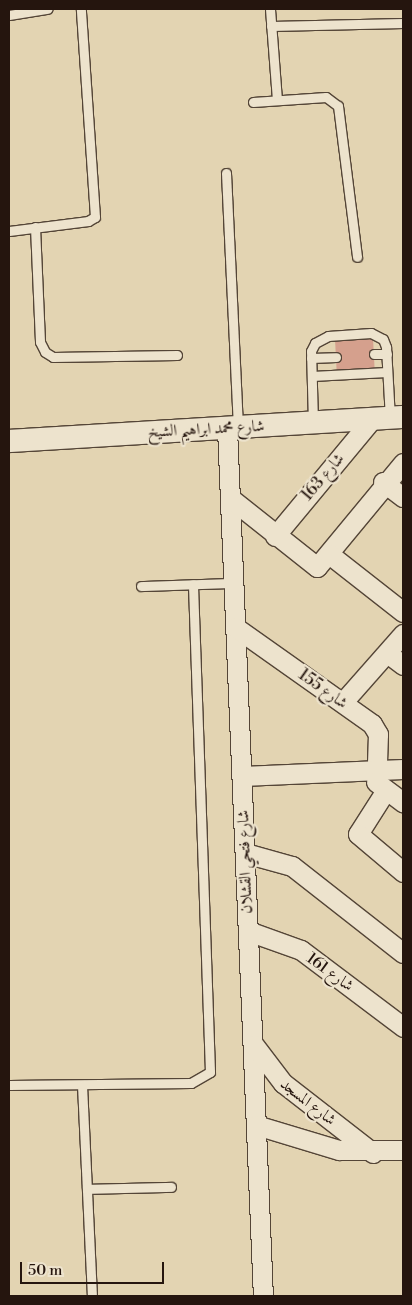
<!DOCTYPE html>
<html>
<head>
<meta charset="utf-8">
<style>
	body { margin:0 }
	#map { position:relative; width:412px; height:1305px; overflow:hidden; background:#e3d4b2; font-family:"Libre Bodoni",Amiri,serif }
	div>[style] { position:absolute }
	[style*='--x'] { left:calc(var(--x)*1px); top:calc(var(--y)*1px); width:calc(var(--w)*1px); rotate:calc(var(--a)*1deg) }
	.building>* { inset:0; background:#d5a08d; transform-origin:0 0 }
	.roads { filter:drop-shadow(1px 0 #544537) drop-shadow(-1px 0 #544537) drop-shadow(0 1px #544537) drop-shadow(0 -1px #544537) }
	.service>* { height:9px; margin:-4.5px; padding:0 4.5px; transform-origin:4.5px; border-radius:4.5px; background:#ede3cd }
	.minor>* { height:19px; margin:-9.5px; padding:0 9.5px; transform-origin:9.5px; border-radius:9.5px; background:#ede3cd }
	.tertiary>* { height:22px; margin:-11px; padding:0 11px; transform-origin:11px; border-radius:11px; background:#ede3cd }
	span { translate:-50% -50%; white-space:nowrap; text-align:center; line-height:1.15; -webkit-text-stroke:4.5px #ede3cd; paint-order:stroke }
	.street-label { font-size:16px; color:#25150e }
	.frame { position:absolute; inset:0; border:10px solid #25150e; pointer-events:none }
	.scale { position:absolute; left:20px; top:1262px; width:144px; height:22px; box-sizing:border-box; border:2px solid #25150e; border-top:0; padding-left:6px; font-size:15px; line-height:18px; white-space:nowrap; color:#25150e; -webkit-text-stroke:4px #ede3cd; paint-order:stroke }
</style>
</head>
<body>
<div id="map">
	<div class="building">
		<i style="left:373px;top:338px;width:33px;height:38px;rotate:87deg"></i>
	</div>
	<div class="roads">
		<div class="service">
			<i style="--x:270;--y:9;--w:91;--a:85.6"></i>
			<i style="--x:9;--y:15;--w:39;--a:-9"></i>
			<i style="--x:271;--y:26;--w:132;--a:-1.3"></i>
			<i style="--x:253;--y:102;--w:73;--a:-3.9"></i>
			<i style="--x:326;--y:97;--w:15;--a:37"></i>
			<i style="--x:338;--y:106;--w:152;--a:82.8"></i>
			<i style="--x:226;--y:173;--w:254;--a:87.3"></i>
			<i style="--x:35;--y:227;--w:115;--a:87.5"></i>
			<i style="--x:40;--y:342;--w:11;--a:63"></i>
			<i style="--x:45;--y:352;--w:9;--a:32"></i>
			<i style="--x:53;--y:357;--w:124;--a:-0.9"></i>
			<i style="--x:9;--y:231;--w:80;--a:-7.2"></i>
			<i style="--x:88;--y:221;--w:8;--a:-30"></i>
			<i style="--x:95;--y:217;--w:208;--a:-93.9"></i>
			<i style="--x:374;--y:354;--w:13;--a:0"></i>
			<i style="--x:311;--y:358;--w:25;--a:-2"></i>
			<i style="--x:312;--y:376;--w:75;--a:-3.1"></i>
			<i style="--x:313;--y:422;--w:71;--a:-91.6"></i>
			<i style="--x:311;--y:351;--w:9;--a:-63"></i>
			<i style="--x:315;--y:343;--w:15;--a:-28"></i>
			<i style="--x:328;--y:336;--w:43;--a:-4"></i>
			<i style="--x:371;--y:333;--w:13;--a:27"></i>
			<i style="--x:383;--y:339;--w:9;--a:69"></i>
			<i style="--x:386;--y:347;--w:71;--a:86.8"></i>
			<i style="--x:141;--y:586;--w:92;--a:-1.9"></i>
			<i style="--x:9;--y:1085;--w:182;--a:-0.6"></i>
			<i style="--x:191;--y:1083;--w:22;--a:-30"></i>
			<i style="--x:210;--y:1072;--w:488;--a:-92"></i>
			<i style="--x:82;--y:1085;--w:211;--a:87.3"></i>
			<i style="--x:87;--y:1189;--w:84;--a:-1.4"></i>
		</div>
		<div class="minor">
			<i style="--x:227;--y:428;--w:869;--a:87.63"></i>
			<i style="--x:383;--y:482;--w:25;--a:37"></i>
			<i style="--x:230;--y:498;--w:111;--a:38.4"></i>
			<i style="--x:317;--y:567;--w:135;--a:-50.4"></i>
			<i style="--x:275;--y:536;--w:152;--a:-50.3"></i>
			<i style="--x:329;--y:554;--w:94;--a:38.1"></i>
			<i style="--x:235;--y:627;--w:168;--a:35.3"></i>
			<i style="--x:372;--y:724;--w:12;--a:59"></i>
			<i style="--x:378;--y:734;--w:36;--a:92"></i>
			<i style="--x:387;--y:653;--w:20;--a:37"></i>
			<i style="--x:343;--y:702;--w:91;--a:-48.6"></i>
			<i style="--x:242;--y:776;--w:161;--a:-2.5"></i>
			<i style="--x:376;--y:782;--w:34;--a:37"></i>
			<i style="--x:386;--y:790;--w:52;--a:122.5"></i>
			<i style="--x:358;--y:834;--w:59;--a:40.2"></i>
			<i style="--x:245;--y:853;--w:49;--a:15.5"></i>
			<i style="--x:292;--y:866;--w:141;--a:38.1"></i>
			<i style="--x:248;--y:931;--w:56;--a:19.7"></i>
			<i style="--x:301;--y:950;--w:128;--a:37"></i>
			<i style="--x:254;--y:1045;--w:48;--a:52.7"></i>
			<i style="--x:283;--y:1083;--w:114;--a:37.9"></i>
			<i style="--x:256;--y:1125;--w:87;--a:16.8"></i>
			<i style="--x:339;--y:1150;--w:64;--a:0"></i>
		</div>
		<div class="tertiary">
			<i style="--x:9;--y:441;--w:395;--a:-3.5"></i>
		</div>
	</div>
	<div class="street-label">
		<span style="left:206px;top:429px;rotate:-3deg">شارع محمد ابراهيم الشيخ</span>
		<span style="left:323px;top:477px;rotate:-50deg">شارع 163</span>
		<span style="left:323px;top:689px;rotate:35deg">شارع 155</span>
		<span style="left:245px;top:862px;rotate:-92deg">شارع فتحي القشلان</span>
		<span style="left:330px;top:972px;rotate:36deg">شارع 161</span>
		<span style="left:308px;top:1102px;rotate:38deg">شارع المسجد</span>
	</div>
	<div class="frame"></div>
	<div class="scale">50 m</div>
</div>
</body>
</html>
